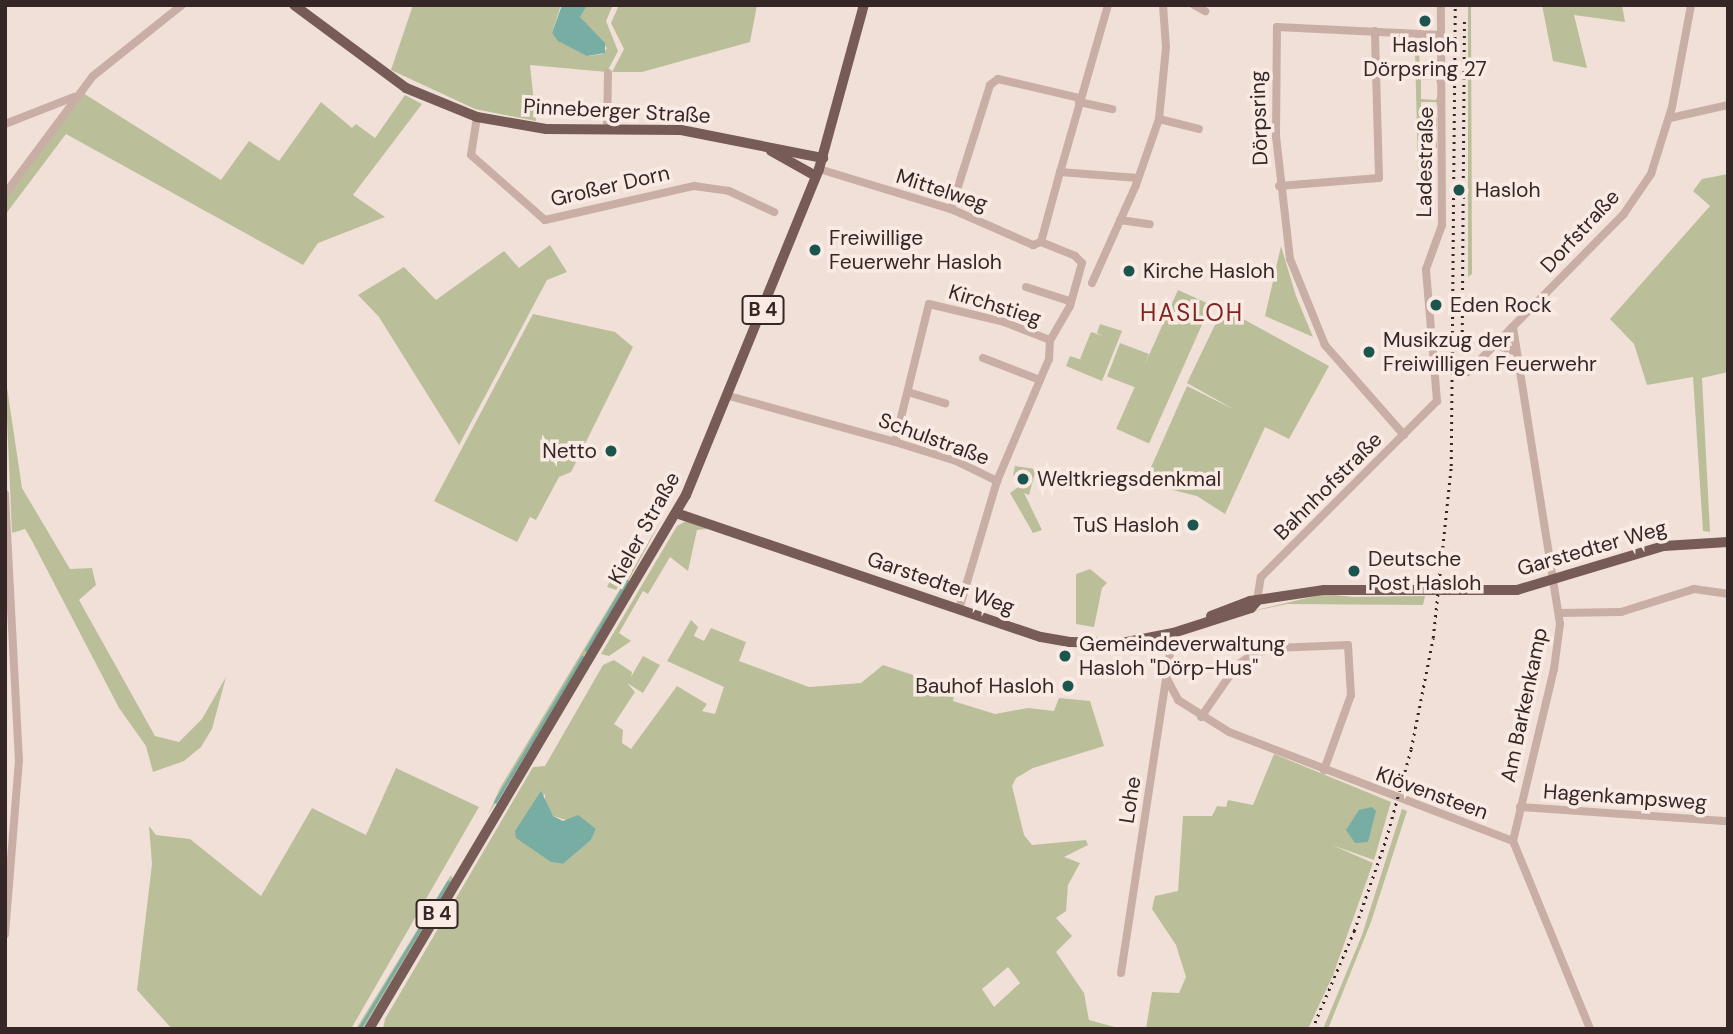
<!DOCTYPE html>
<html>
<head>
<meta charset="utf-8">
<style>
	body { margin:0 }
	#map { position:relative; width:1733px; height:1034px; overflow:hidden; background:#f1e0d8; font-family:"DM Sans",sans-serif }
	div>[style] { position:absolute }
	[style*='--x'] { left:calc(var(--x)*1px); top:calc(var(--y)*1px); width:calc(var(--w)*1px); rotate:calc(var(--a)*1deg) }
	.green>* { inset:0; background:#babf99; transform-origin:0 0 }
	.water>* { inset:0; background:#78ada4 }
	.stream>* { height:2.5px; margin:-1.25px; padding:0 1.25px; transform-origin:1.25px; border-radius:1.25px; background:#78ada4 }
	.minor>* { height:8px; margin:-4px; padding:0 4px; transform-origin:4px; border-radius:4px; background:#c8aea5 }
	.major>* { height:10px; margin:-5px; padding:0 5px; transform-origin:5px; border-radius:5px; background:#765b57 }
	.rail>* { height:2.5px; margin-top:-1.25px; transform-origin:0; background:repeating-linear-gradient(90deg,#342726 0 2px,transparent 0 7px) }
	.dots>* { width:19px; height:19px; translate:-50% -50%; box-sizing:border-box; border:4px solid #f9ebe4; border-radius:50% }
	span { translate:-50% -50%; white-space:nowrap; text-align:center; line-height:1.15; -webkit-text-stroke:7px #f9ebe4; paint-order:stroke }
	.shield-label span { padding:2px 5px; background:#f9ebe4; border:2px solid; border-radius:5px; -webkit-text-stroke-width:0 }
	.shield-label { font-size:19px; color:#342726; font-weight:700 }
	.poi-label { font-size:21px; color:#342726 }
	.left { translate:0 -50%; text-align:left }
	.right { translate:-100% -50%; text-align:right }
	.street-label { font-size:21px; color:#342726 }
	.quarter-label { font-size:24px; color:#822320; letter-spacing:2px }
	.frame { position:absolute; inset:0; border:7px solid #342726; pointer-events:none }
</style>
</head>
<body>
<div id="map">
	<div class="green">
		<i style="clip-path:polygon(413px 5px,561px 5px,552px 33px,588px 56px,603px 54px,607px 48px,580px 17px,580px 11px,587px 5px,613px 5px,606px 21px,618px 51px,607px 72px,530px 65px,536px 121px,475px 109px,391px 70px)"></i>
		<i style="clip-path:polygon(619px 5px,757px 5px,750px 42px,642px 72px,612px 72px,624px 49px,611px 23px)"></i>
		<i style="clip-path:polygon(1468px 5px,1471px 5px,1472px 274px,1468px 277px)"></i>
		<i style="clip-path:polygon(1542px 5px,1622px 5px,1625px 22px,1574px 15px,1587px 68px,1553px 61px)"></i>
		<i style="clip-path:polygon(1419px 48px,1420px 77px,1438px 77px,1438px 86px,1436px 80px,1421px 80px,1421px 99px,1436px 100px,1438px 94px,1438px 108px,1436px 102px,1421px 102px,1421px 122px,1436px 122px,1437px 116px,1437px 131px,1436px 124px,1421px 124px,1421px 144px,1436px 145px,1437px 138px,1437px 148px,1420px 149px,1418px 174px,1415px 50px)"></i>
		<i style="clip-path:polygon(83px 93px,221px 180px,249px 141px,279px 161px,321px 102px,352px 128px,356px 124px,375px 138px,405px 95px,422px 104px,353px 195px,385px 217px,318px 243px,303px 265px,66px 134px,5px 215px,5px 199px)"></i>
		<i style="clip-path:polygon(1728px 174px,1728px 372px,1702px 378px,1710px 532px,1703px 531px,1693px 377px,1647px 385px,1634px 344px,1610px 319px,1710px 206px,1693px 191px,1702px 179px)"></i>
		<i style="clip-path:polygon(550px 245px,567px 272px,547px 280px,459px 445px,379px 317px,358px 295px,404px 267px,436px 300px,504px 251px,519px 268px)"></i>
		<i style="clip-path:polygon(1281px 246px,1296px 296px,1313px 337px,1265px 316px)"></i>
		<i style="left:1178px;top:290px;width:36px;height:152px;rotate:24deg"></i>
		<i style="clip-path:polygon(1223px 308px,1329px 366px,1289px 439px,1265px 427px,1225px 514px,1197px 496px,1144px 483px,1187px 386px,1235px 410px,1187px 383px)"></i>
		<i style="clip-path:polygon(533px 314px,615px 332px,633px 347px,571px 472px,559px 477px,536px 520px,530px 517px,517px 542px,434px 501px)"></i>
		<i style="clip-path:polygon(1100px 324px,1122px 331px,1102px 381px,1066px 366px,1070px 356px,1085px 361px,1080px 359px,1091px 332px,1103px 336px,1097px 333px)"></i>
		<i style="left:1120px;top:343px;width:31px;height:36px;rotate:21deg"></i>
		<i style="clip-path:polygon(5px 374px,22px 488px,70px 569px,92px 568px,96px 585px,79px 600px,155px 736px,179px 742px,202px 719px,226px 677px,212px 729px,201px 747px,184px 761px,153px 772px,146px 746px,119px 708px,31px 539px,25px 529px,12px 533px)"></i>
		<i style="clip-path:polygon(1015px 466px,1036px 469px,1029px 495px,1024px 493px,1042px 530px,1033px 533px,1010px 493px,1027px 481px,1023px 475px,1013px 476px)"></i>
		<i style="clip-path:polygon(661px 521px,589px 653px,488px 815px,500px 788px)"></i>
		<i style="clip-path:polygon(686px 521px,707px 529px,697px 530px,688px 571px,670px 557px,648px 594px,643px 591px,619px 633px,631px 641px,609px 656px,601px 654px,677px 526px)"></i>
		<i style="clip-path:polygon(631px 540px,644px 546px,616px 590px,607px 587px)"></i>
		<i style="clip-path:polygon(1090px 569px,1107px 583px,1102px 588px,1094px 627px,1076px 624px,1076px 574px)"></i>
		<i style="clip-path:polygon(1324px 594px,1354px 597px,1425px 596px,1423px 605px,1287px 604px,1244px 613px)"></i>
		<i style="clip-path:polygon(evenodd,691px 620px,698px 627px,694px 636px,704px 641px,711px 628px,746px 642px,739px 661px,809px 687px,861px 683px,883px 665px,955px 689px,953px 701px,995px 714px,1028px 708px,1054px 711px,1059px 698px,1090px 701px,1104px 746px,1033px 768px,1016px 778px,1012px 786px,1024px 835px,1032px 845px,1086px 840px,1088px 845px,1064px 857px,1080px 863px,1068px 885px,1066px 911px,1056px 918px,1072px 936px,1056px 952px,1084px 993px,1089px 1020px,1122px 1029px,383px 1029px,385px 1019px,533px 767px,545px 766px,603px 665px,614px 660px,632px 672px,631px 677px,643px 656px,660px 665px,643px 693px,627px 683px,635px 692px,614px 724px,623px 730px,622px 743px,631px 749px,677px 686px,707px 704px,702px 711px,715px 714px,724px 687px,667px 661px,691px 620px,545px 794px,545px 806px,553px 816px,596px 829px,591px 840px,563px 864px,551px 862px,515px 831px,545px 794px,691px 620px,1008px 967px,1020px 983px,994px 1007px,982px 989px,1008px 967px)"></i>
		<i style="clip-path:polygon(1274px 754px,1391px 802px,1374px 860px,1332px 845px,1373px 863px,1333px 975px,1308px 1029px,1146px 1029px,1152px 992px,1179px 993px,1186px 977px,1176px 945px,1152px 909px,1155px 896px,1178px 891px,1183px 816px,1212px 816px,1217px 806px,1226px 807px,1228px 800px,1253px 805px)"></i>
		<i style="clip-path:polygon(396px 768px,479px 807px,351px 1029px,172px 1029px,137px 990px,152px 864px,149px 826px,156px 835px,190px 839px,261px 896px,312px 808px,366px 835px)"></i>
		<i style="clip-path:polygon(1402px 809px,1407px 811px,1371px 922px,1328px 1029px,1323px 1029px,1362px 935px)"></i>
		<i style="clip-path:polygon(451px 875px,453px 879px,363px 1029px,356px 1029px)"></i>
	</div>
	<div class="water">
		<i style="clip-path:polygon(562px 5px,587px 5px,580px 17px,605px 43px,605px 53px,587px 56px,558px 41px,552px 33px)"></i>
		<i style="clip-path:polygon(541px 791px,553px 816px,563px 821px,578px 815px,596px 829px,591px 840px,563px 864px,551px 862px,516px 838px,515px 831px)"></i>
		<i style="clip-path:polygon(1372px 807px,1376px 811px,1368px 842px,1355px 843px,1346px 830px,1359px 810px)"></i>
	</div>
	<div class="stream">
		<i style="--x:586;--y:650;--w:80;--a:-59.3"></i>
		<i style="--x:495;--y:802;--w:169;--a:-59"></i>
		<i style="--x:359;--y:1029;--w:172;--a:-58.8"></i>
	</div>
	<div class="minor">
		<i style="--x:1108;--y:5;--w:174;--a:106"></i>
		<i style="--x:1060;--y:172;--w:78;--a:4.4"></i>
		<i style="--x:1194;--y:5;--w:13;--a:29"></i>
		<i style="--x:1079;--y:102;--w:34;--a:12"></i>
		<i style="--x:477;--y:117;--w:38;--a:99"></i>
		<i style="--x:471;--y:155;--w:98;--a:41.3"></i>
		<i style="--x:545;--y:220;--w:153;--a:-12.9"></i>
		<i style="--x:694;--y:186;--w:35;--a:8"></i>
		<i style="--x:729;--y:191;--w:50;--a:25"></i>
		<i style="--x:1670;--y:118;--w:59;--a:-12.6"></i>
		<i style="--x:1159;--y:119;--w:41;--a:14"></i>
		<i style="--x:5;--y:124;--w:74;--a:-21.4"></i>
		<i style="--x:607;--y:129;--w:56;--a:-89"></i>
		<i style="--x:819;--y:169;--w:138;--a:16.9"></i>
		<i style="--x:951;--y:209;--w:90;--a:23.7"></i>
		<i style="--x:1033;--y:245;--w:9;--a:-21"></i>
		<i style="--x:1041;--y:242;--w:37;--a:22"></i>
		<i style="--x:1075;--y:256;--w:10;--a:45"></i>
		<i style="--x:1082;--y:263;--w:45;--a:105.6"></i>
		<i style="--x:1070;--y:306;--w:39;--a:120"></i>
		<i style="--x:1050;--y:340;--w:19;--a:93"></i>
		<i style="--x:1049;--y:359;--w:133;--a:113.1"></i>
		<i style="--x:997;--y:481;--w:134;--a:106.5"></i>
		<i style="--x:1279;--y:186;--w:100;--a:-4.6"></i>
		<i style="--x:1379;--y:178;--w:147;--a:-91.6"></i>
		<i style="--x:5;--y:194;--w:147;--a:-53.3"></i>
		<i style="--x:93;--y:76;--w:114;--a:-38.6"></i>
		<i style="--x:951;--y:209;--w:130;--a:-72.5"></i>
		<i style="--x:990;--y:85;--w:10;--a:-37"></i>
		<i style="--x:998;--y:79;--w:83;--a:13.2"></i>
		<i style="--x:1120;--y:220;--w:30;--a:8"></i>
		<i style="--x:1041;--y:242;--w:73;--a:-74.8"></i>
		<i style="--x:1092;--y:283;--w:107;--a:-65.8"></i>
		<i style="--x:1136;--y:185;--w:70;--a:-70.8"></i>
		<i style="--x:1159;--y:119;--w:72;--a:-84.4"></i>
		<i style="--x:1166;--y:47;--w:42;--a:-94.1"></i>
		<i style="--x:1026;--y:287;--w:45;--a:18"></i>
		<i style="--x:1495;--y:345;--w:22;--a:18"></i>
		<i style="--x:983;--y:358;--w:61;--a:21.1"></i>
		<i style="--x:1468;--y:372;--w:221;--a:-45.4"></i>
		<i style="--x:1623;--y:215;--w:50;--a:-55.7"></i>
		<i style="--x:1651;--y:174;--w:70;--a:-72.6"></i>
		<i style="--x:1672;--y:107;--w:104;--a:-79.4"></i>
		<i style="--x:908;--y:392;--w:39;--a:17"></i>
		<i style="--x:729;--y:396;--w:172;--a:15.5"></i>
		<i style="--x:895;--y:442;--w:64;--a:17.3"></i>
		<i style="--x:956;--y:461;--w:46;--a:26"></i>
		<i style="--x:1404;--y:435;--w:120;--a:-131.3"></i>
		<i style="--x:1325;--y:345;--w:93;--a:-112.1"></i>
		<i style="--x:1290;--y:259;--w:123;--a:-96.5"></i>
		<i style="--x:1276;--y:137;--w:110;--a:-89.5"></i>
		<i style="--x:1277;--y:27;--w:164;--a:2.8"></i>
		<i style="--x:895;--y:442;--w:142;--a:-76.2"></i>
		<i style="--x:929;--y:304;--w:77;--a:13.5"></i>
		<i style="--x:1004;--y:322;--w:49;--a:21.4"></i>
		<i style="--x:5;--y:494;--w:266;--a:87"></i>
		<i style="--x:19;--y:760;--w:175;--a:94.6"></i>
		<i style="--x:1257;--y:601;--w:24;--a:-81"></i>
		<i style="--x:1261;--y:577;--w:249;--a:-45"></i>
		<i style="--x:1437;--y:401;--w:132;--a:-94.8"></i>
		<i style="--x:1426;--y:269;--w:47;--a:-70"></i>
		<i style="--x:1442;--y:225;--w:220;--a:-90.3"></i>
		<i style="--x:1559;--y:613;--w:62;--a:-0.9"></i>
		<i style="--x:1621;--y:612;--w:77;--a:-17.5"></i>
		<i style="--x:1694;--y:589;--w:34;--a:8"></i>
		<i style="--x:1167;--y:679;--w:24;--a:62"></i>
		<i style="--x:1178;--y:700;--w:60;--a:32.1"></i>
		<i style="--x:1229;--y:732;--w:304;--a:21"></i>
		<i style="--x:1513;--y:841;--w:203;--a:67.7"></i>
		<i style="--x:1201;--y:717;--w:63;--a:-55.3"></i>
		<i style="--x:1237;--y:665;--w:22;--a:-34"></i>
		<i style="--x:1255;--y:653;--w:21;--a:-14"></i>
		<i style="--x:1275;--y:648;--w:73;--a:-2.4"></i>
		<i style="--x:1348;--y:645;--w:50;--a:86.6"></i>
		<i style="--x:1351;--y:695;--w:80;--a:109.8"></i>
		<i style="--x:1520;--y:807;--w:208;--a:3.9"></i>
		<i style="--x:1513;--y:841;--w:177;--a:-76.6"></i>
		<i style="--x:1554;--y:669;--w:45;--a:-82.4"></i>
		<i style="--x:1560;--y:624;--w:301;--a:-99"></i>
		<i style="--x:1121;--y:973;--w:344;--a:-81.3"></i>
	</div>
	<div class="major">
		<i style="--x:294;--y:5;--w:139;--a:36.5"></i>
		<i style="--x:406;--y:88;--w:77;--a:22.2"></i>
		<i style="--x:477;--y:117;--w:70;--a:9.9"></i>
		<i style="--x:546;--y:129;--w:135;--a:0.4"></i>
		<i style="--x:681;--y:130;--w:145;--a:11.2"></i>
		<i style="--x:771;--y:151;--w:51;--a:29.1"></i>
		<i style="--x:676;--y:513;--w:385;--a:18.8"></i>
		<i style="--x:1041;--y:637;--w:29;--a:10"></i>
		<i style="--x:1070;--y:642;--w:52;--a:1.1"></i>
		<i style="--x:1122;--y:643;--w:52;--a:-11.1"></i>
		<i style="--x:1173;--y:633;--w:82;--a:-17.8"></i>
		<i style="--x:1251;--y:608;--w:9;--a:-49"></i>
		<i style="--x:1211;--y:616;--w:42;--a:-21"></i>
		<i style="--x:1250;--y:601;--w:75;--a:-8.5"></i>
		<i style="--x:1324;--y:590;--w:193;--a:0"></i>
		<i style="--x:1517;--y:590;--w:153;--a:-16.7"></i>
		<i style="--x:1664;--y:546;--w:64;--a:-3.6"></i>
		<i style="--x:369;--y:1029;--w:621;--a:-59.31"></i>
		<i style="--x:686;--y:495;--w:352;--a:-67.8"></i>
		<i style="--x:819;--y:169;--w:170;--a:-74.7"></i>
	</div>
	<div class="rail">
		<i style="--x:1462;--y:332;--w:312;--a:-89.6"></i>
		<i style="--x:1312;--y:1029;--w:107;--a:-66.8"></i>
		<i style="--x:1354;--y:931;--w:97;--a:-70.8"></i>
		<i style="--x:1386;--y:839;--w:93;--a:-74.5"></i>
		<i style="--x:1411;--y:749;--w:113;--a:-78.8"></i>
		<i style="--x:1433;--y:638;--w:173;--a:-84"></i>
		<i style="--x:1451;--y:466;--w:461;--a:-89.5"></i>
	</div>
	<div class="dots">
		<i style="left:1425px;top:21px;background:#1c554d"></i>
		<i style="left:1459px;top:190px;background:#1c554d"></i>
		<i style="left:815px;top:250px;background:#1c554d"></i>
		<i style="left:1129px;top:271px;background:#1c554d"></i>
		<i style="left:1436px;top:305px;background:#1c554d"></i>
		<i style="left:1369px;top:352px;background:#1c554d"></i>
		<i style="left:611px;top:451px;background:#1c554d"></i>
		<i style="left:1023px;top:479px;background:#1c554d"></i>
		<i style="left:1193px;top:525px;background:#1c554d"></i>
		<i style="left:1354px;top:571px;background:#1c554d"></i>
		<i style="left:1065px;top:656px;background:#1c554d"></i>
		<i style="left:1068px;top:686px;background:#1c554d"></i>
	</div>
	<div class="shield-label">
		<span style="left:763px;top:310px">B 4</span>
		<span style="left:437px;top:914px">B 4</span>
	</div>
	<div class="poi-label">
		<span style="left:1425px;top:57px">Hasloh<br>Dörpsring 27</span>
		<span class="left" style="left:1475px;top:190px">Hasloh</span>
		<span class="left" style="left:829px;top:250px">Freiwillige<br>Feuerwehr Hasloh</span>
		<span class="left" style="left:1143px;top:271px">Kirche Hasloh</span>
		<span class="left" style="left:1450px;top:305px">Eden Rock</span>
		<span class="left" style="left:1383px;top:352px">Musikzug der<br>Freiwilligen Feuerwehr</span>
		<span class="right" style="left:597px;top:451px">Netto</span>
		<span class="left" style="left:1037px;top:479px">Weltkriegsdenkmal</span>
		<span class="right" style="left:1179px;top:525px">TuS Hasloh</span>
		<span class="left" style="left:1368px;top:571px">Deutsche<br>Post Hasloh</span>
		<span class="left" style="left:1079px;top:656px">Gemeindeverwaltung<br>Hasloh "Dörp-Hus"</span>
		<span class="right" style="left:1054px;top:686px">Bauhof Hasloh</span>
	</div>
	<div class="street-label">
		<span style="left:617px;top:111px;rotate:3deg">Pinneberger Straße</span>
		<span style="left:1259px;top:118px;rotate:-92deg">Dörpsring</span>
		<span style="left:1425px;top:162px;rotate:-89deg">Ladestraße</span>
		<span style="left:610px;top:186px;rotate:-13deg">Großer Dorn</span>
		<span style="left:942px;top:190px;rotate:18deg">Mittelweg</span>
		<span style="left:1580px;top:231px;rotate:-47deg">Dorfstraße</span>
		<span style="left:995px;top:305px;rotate:17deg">Kirchstieg</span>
		<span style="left:934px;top:439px;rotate:20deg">Schulstraße</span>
		<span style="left:1328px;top:486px;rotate:-45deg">Bahnhofstraße</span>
		<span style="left:644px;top:528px;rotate:-61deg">Kieler Straße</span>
		<span style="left:1592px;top:548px;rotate:-16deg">Garstedter Weg</span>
		<span style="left:941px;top:583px;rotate:19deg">Garstedter Weg</span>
		<span style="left:1524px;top:705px;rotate:-78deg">Am Barkenkamp</span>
		<span style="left:1432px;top:793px;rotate:20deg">Klövensteen</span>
		<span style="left:1625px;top:797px;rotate:4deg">Hagenkampsweg</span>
		<span style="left:1130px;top:800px;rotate:-81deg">Lohe</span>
	</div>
	<div class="quarter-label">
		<span style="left:1192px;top:313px">HASLOH</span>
	</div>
	<div class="frame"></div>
</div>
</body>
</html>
